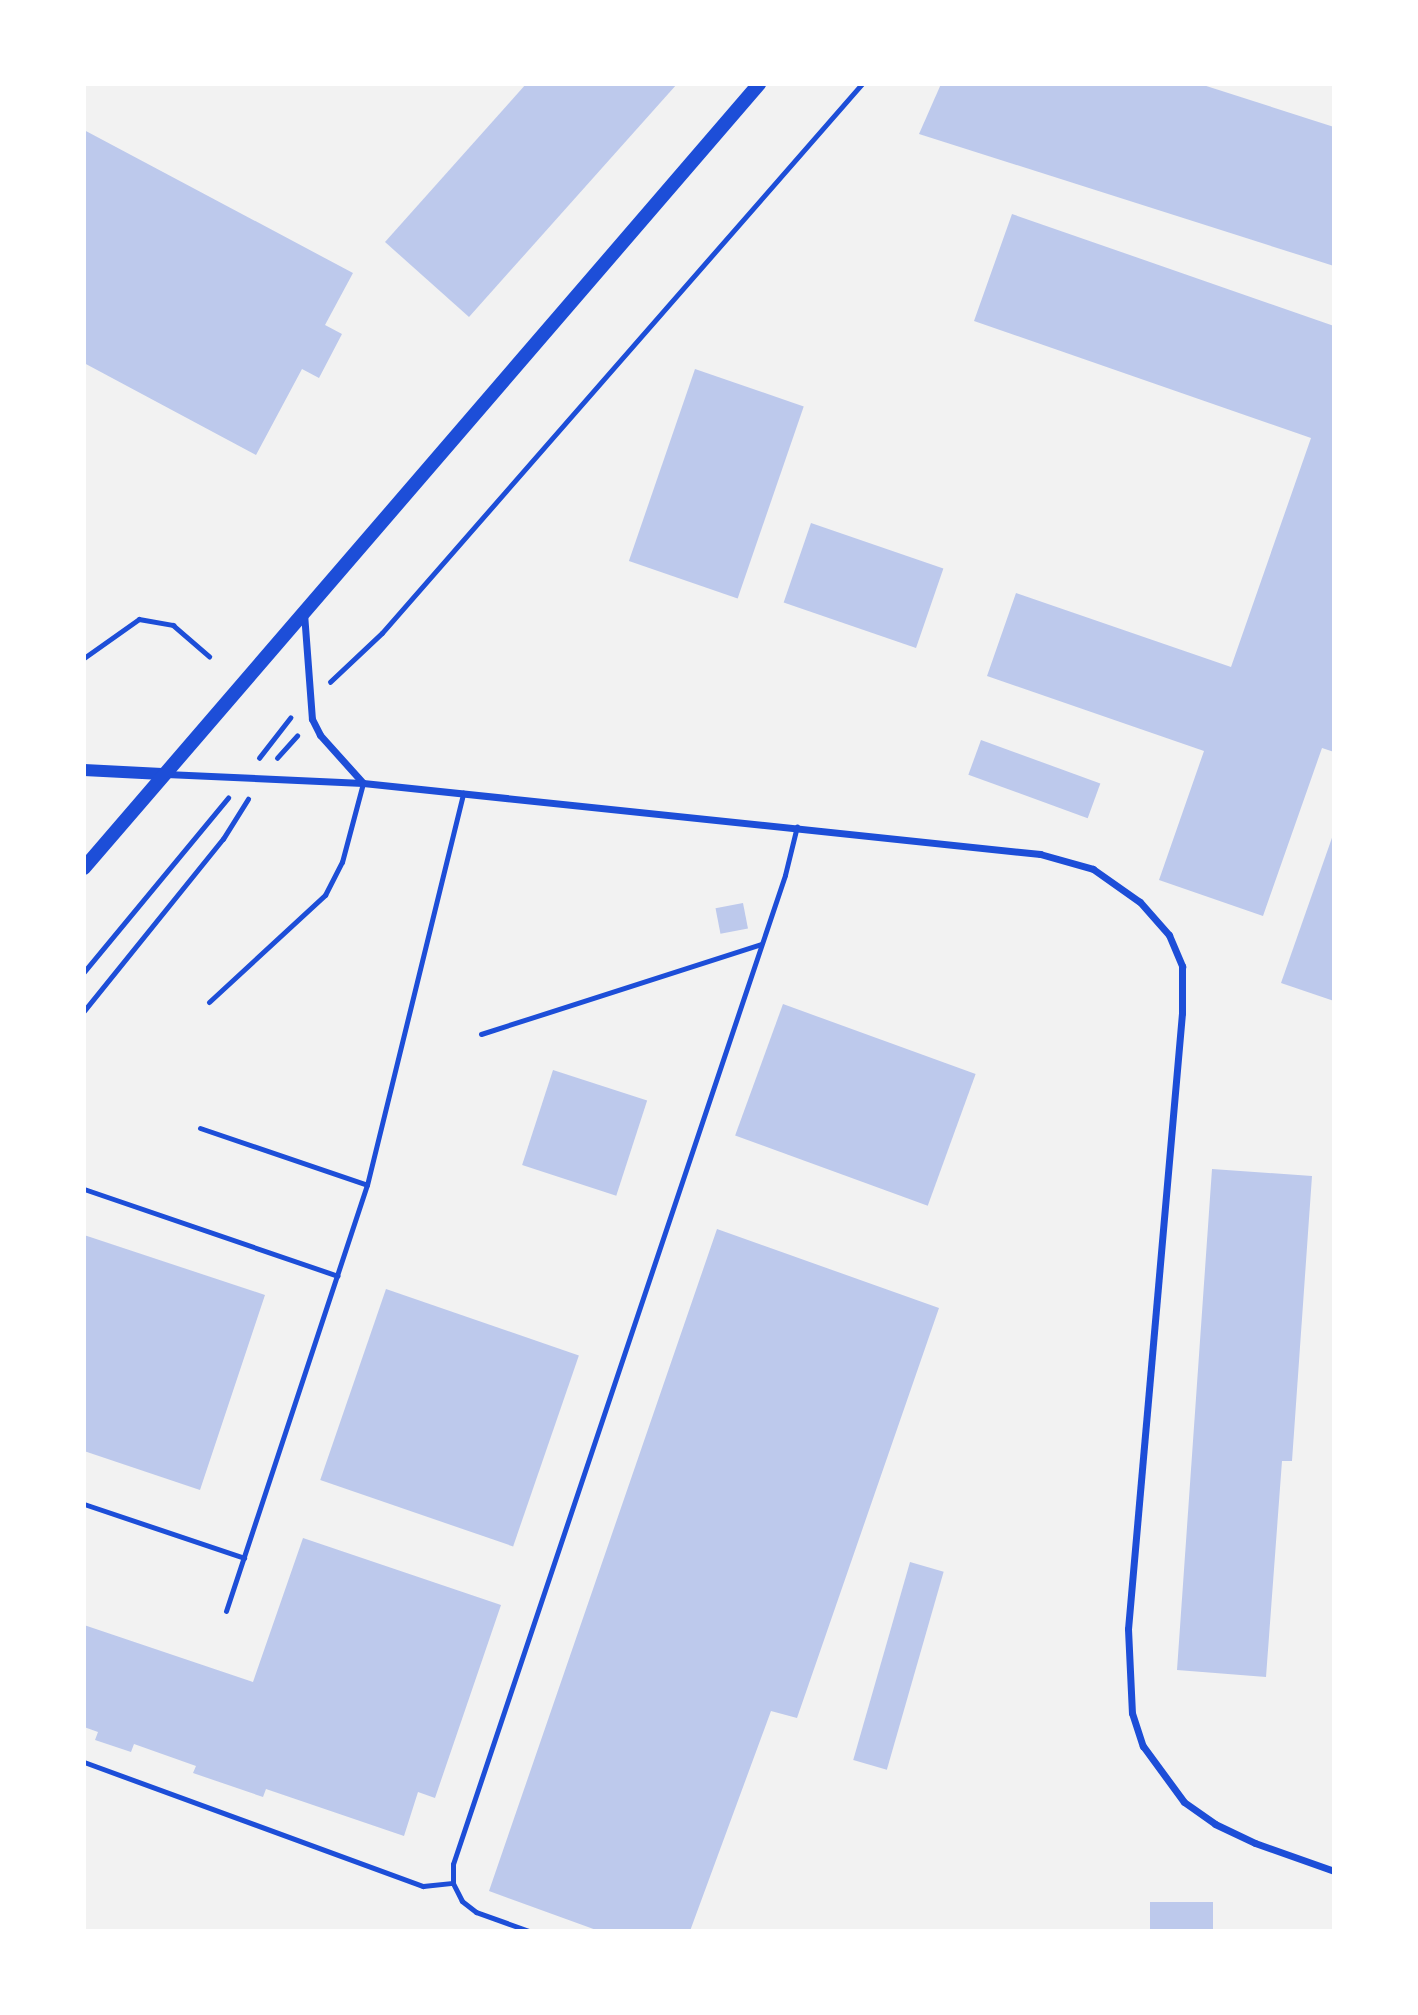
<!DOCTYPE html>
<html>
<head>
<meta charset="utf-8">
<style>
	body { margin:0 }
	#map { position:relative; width:1418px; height:2015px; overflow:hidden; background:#f2f2f2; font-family:Figtree,sans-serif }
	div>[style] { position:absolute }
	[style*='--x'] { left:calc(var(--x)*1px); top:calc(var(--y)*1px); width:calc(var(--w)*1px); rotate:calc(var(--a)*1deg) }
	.building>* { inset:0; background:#bdc9ec; transform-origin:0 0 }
	.path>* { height:4.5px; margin:-2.25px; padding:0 2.25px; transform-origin:2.25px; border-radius:2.25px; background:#1d4ed8 }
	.service>* { height:5px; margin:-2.5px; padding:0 2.5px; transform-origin:2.5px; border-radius:2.5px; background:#1d4ed8 }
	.minor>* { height:7px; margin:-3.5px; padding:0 3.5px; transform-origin:3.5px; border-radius:3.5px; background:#1d4ed8 }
	.tertiary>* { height:12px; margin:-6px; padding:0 6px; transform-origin:6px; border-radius:6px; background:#1d4ed8 }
	.secondary>* { height:14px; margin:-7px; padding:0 7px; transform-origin:7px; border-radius:7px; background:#1d4ed8 }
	span { translate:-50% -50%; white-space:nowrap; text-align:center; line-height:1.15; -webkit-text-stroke:7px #fff; paint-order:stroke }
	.frame { position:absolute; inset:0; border:86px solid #fff; pointer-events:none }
</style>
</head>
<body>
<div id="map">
	<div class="building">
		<i style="clip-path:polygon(526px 84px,677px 84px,469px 317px,385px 242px)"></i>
		<i style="clip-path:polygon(941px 84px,1200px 84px,1334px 127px,1334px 266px,919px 134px)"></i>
		<i style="clip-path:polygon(84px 130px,353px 273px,325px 325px,342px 334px,319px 378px,302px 369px,256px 455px,84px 363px)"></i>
		<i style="clip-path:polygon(1012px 214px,1334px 326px,1334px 752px,1322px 748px,1263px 916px,1159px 880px,1204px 751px,987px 676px,1016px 593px,1231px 667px,1311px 438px,974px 321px)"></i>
		<i style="left:695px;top:369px;width:115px;height:203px;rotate:19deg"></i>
		<i style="left:811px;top:523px;width:140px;height:84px;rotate:19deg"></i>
		<i style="left:981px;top:740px;width:127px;height:37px;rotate:20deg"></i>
		<i style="clip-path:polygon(1334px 832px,1334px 1001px,1281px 983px)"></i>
		<i style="left:743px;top:903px;width:26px;height:28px;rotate:79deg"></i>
		<i style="left:783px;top:1004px;width:205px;height:140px;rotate:20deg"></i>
		<i style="left:553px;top:1070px;width:99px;height:100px;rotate:18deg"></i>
		<i style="clip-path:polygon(1212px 1169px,1312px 1176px,1292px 1461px,1282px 1461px,1266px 1677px,1177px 1670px)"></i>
		<i style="clip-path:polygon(717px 1229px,939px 1308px,797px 1718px,771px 1711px,690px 1931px,599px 1931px,489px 1891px)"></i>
		<i style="clip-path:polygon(84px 1235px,265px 1295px,200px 1490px,84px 1451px)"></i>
		<i style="left:386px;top:1289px;width:204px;height:202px;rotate:19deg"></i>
		<i style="clip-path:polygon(303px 1538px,501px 1605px,435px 1798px,418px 1792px,404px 1836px,266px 1789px,263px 1797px,193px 1773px,196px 1766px,134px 1744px,131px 1752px,95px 1740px,98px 1732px,84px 1727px,84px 1625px,253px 1682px)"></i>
		<i style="left:910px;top:1562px;width:35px;height:206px;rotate:16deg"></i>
		<i style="left:1213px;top:1902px;width:29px;height:63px;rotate:90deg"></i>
	</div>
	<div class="path">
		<i style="--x:84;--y:658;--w:67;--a:-35.3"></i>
		<i style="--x:139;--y:619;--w:35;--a:10"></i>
		<i style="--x:173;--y:625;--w:48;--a:40.7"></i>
		<i style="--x:330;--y:682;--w:71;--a:-43.3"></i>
		<i style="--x:382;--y:633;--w:729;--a:-48.84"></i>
		<i style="--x:259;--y:758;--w:51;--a:-52.2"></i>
		<i style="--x:277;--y:758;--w:30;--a:-48"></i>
		<i style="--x:84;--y:972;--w:226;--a:-50.4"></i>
		<i style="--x:84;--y:1011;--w:221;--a:-51.1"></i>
		<i style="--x:223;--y:839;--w:47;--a:-58"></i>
	</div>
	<div class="service">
		<i style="--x:209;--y:1002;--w:158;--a:-42.7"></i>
		<i style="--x:325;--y:895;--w:37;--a:-63"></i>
		<i style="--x:342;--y:862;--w:82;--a:-75.1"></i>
		<i style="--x:481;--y:1034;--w:294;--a:-17.8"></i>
		<i style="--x:200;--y:1128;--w:176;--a:18.8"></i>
		<i style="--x:84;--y:1189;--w:268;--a:18.9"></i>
		<i style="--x:84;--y:1504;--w:169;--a:18.6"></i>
		<i style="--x:226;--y:1611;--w:449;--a:-71.7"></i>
		<i style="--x:367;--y:1185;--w:404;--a:-76.2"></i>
		<i style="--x:84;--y:1762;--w:361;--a:20.1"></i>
		<i style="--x:423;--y:1886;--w:30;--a:-6"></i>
		<i style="--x:529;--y:1931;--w:56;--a:-160.3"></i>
		<i style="--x:476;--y:1912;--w:18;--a:-142"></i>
		<i style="--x:462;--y:1901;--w:20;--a:-117"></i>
		<i style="--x:453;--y:1883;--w:19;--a:-90"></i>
		<i style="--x:453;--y:1864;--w:1043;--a:-71.44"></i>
		<i style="--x:785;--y:875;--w:50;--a:-76.2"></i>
	</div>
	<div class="minor">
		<i style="--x:304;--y:613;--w:106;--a:85.7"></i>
		<i style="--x:312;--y:719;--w:18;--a:63"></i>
		<i style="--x:320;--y:735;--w:64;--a:48.1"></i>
		<i style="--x:166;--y:774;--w:197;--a:2.6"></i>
		<i style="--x:363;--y:783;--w:681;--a:5.99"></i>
		<i style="--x:1040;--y:854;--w:55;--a:15.8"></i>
		<i style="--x:1093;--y:869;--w:57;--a:35.1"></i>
		<i style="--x:1140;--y:902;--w:44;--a:48.7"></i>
		<i style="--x:1169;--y:935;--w:34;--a:67"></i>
		<i style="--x:1182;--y:966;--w:47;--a:90"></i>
		<i style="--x:1182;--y:1013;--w:618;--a:95.01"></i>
		<i style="--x:1128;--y:1629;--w:84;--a:87.3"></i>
		<i style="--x:1132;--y:1713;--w:35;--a:72"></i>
		<i style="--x:1143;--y:1746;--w:69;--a:53.8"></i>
		<i style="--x:1184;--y:1802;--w:38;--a:35"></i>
		<i style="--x:1215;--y:1824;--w:44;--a:25.4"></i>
		<i style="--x:1255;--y:1843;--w:84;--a:19.5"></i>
	</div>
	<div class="tertiary">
		<i style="--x:84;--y:770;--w:78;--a:2.9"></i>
	</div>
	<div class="secondary">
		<i style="--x:84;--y:868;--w:1035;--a:-49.27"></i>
	</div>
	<div class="frame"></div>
</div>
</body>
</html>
